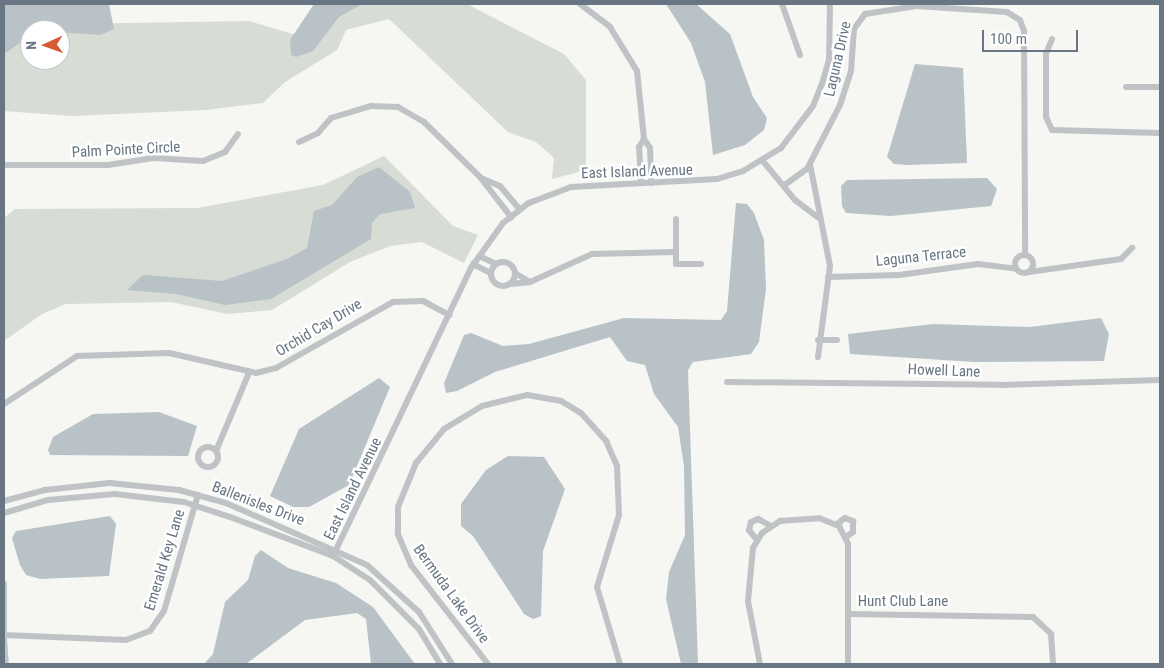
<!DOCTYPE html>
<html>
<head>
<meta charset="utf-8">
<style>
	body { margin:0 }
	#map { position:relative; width:1164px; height:668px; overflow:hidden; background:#f6f6f3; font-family:"Roboto Condensed",sans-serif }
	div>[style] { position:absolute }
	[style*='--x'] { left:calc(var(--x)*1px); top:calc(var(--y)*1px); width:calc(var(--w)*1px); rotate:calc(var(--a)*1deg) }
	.green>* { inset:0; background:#d7dcd4 }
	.water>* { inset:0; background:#b8c2c7 }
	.street>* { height:6px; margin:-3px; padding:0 3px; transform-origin:3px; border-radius:3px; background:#bfc3c6 }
	.street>.ring { margin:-3px; padding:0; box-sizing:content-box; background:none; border:6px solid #bfc3c6; border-radius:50% }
	span { translate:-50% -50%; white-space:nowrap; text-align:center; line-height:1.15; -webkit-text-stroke:5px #fff; paint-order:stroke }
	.street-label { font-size:15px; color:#677682 }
	.frame { position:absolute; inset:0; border:5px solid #677682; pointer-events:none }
	.north { position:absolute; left:20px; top:20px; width:50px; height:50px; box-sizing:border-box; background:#fff; border:1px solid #c2c8cd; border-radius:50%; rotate:268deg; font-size:14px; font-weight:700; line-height:20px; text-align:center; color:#677682 }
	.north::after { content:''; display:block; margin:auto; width:18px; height:22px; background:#d65a32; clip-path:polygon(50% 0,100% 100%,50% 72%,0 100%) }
	.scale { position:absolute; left:982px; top:30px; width:96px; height:22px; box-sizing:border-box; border:2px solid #677682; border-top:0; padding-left:6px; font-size:15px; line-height:18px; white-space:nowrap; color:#677682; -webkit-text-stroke:4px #fff; paint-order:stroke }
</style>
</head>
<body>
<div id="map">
	<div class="green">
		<i style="clip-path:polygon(evenodd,358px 4px,467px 4px,564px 54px,586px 80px,586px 170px,552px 179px,554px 158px,536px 142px,508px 132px,389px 19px,346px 30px,337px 50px,285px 82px,263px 103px,206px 110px,72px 116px,4px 111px,4px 37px,14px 32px,66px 24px,249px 21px,296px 35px,358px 4px,30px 30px,60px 30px,60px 60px,30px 60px,30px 30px)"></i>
		<i style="clip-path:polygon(384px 156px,453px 226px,478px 235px,464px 263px,422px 242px,390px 246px,350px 262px,272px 310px,227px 314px,171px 302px,66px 304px,42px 314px,4px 341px,4px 218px,15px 209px,197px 208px,323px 185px)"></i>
	</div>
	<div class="water">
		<i style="clip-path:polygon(4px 4px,109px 4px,114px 29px,100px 35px,30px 30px,30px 36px,4px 54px)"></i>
		<i style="clip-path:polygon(314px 4px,362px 4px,339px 17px,313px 51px,296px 57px,291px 55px,290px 40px)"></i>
		<i style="clip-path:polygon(666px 4px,696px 4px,730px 34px,753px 97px,767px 118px,764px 130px,745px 145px,713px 155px,705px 82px,691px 43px)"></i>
		<i style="clip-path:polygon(915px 64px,963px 68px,967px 163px,907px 165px,894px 164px,887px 157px)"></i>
		<i style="clip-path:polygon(379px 167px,410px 192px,415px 208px,380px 214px,372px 223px,371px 239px,271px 299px,225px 305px,176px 294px,127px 290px,143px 275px,222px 281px,287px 259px,307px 248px,314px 211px,332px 205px,357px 177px)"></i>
		<i style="clip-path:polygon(987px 178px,997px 189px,991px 206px,891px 216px,846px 213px,842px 206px,841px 186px,847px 180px)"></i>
		<i style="clip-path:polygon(736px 203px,747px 204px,754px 213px,764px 240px,766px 289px,759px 342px,751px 354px,693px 362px,688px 370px,698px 664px,681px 664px,666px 599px,669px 572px,685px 535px,684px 466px,678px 427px,654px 394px,645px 365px,627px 361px,610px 337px,495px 372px,457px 391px,446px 393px,444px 383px,464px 335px,471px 333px,503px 346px,529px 344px,624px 318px,721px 320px,727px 311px)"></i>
		<i style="clip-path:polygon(1101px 318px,1109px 334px,1104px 361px,975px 362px,850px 354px,848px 334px,933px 324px,1030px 327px)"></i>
		<i style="clip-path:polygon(379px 378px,390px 387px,349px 485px,309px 507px,293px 507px,270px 496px,299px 429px)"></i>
		<i style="clip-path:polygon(159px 412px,197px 426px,188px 456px,50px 455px,48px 450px,53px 437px,93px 414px)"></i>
		<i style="clip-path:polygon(508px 456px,544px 457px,565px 489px,543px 551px,541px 616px,533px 619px,524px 614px,473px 536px,461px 526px,461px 504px,486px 470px)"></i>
		<i style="clip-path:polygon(110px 516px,116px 524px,109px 576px,40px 579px,26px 575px,20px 565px,12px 538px,16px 531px)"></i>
		<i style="clip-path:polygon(261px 550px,288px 568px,336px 583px,373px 607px,415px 664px,371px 664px,366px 619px,357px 613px,305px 620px,246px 664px,204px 664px,213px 654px,225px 602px,248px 580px,255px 556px)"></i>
	</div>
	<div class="street">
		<i style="--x:580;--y:4;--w:38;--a:37"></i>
		<i style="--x:610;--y:27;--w:52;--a:58.5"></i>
		<i style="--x:637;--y:71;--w:68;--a:84.1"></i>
		<i style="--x:644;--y:139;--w:11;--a:56"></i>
		<i style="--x:650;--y:148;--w:35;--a:88"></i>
		<i style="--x:782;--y:4;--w:54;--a:70.6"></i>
		<i style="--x:1052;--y:39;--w:16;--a:112"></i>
		<i style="--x:1046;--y:54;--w:63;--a:90"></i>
		<i style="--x:1046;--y:117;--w:14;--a:65"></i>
		<i style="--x:1052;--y:130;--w:108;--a:1.6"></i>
		<i style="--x:1126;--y:87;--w:34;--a:0"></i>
		<i style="--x:299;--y:142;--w:21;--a:-25"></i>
		<i style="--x:318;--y:133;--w:20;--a:-49"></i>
		<i style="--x:331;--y:118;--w:42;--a:-16.7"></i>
		<i style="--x:371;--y:106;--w:27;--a:2"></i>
		<i style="--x:398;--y:107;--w:30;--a:30"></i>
		<i style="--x:424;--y:122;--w:78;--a:44.5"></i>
		<i style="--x:480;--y:177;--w:51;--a:52.2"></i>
		<i style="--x:762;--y:160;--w:52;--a:50.5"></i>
		<i style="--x:795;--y:200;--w:30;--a:37"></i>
		<i style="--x:810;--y:164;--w:104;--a:78.9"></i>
		<i style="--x:830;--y:266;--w:92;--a:97.5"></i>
		<i style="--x:4;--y:165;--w:104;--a:0"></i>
		<i style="--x:108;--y:165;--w:46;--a:-8.8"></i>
		<i style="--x:153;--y:158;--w:50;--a:3.4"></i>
		<i style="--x:203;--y:161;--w:24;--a:-22"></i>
		<i style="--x:225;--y:152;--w:22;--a:-54"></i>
		<i style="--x:481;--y:178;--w:21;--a:23"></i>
		<i style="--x:500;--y:186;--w:31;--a:50"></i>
		<i style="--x:641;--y:183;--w:36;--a:-93"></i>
		<i style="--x:639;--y:147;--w:9;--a:-58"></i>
		<i style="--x:786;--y:184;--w:26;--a:-36"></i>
		<i style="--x:807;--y:169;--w:72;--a:-62.7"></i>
		<i style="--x:840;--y:105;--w:36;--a:-72"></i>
		<i style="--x:851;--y:71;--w:42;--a:-85.9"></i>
		<i style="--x:854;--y:29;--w:19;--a:-54"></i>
		<i style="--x:865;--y:14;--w:52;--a:-8.9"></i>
		<i style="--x:916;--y:6;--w:91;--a:3.8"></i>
		<i style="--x:1007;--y:12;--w:15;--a:32"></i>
		<i style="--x:1020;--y:20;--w:12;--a:70"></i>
		<i style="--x:1024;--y:31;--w:224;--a:89.7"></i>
		<i style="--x:676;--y:219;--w:45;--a:90"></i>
		<i style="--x:676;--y:264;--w:25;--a:0"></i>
		<i class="ring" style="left:1015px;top:255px;width:12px;height:12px"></i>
		<i style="--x:479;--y:256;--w:19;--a:25"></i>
		<i class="ring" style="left:491px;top:262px;width:18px;height:18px"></i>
		<i style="--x:473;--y:264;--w:20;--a:27"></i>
		<i style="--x:1029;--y:272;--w:93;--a:-8"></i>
		<i style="--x:1121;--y:259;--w:16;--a:-45"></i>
		<i style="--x:515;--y:273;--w:17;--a:31"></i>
		<i style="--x:530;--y:282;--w:68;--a:-24.3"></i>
		<i style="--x:592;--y:254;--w:84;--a:-1.4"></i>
		<i style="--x:828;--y:277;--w:71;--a:-1.6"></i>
		<i style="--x:899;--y:275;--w:80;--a:-7.9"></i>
		<i style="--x:978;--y:264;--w:38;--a:7"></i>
		<i style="--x:509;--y:284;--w:21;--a:-5"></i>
		<i style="--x:818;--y:340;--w:19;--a:0"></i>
		<i style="--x:727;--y:382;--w:273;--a:0.6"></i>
		<i style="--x:1000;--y:385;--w:160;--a:-1.8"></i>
		<i style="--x:4;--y:404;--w:87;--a:-33.3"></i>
		<i style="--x:77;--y:356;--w:92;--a:-1.9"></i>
		<i style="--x:169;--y:353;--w:89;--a:12.9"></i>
		<i style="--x:256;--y:373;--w:21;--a:-14"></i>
		<i style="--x:276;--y:368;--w:134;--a:-29.4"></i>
		<i style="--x:393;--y:302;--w:30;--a:-2"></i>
		<i style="--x:423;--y:301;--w:30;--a:28"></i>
		<i class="ring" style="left:198px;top:447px;width:14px;height:14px"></i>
		<i style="--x:216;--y:451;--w:85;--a:-67.1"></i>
		<i style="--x:4;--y:501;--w:42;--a:-15"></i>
		<i style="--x:45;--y:490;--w:65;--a:-6.1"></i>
		<i style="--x:110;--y:483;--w:69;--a:5.8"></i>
		<i style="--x:179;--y:490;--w:49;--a:15.5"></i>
		<i style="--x:226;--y:503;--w:154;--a:23.7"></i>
		<i style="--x:367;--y:565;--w:70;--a:42.1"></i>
		<i style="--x:419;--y:612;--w:62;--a:57.6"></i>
		<i style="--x:4;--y:513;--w:46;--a:-16.5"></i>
		<i style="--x:48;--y:500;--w:67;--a:-5.1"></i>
		<i style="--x:115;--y:494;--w:69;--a:6.6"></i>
		<i style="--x:184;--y:502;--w:48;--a:18.1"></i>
		<i style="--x:230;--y:517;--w:110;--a:20.7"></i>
		<i style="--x:333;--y:556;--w:44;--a:33"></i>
		<i style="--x:370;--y:580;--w:69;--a:45"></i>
		<i style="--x:419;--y:629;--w:41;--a:59"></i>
		<i style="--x:837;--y:524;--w:10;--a:-37"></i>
		<i style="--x:845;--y:518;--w:9;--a:21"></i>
		<i style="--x:853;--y:521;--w:11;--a:90"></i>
		<i style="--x:853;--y:532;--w:9;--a:144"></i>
		<i style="--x:757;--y:540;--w:13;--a:-129"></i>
		<i style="--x:749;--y:530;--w:8;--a:-76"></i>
		<i style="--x:751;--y:522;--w:8;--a:-23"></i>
		<i style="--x:758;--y:519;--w:15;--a:28"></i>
		<i style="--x:333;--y:556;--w:319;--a:-64.4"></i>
		<i style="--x:471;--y:268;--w:55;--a:-54.6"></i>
		<i style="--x:503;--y:223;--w:33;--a:-38"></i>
		<i style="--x:529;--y:203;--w:45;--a:-20.9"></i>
		<i style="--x:571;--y:187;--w:146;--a:-3.1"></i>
		<i style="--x:717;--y:179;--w:27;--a:-17"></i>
		<i style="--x:743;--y:171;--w:44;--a:-31.2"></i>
		<i style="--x:781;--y:148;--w:53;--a:-52.7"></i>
		<i style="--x:813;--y:106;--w:24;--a:-68"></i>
		<i style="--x:822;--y:84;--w:25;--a:-74"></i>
		<i style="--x:829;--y:60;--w:56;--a:-89"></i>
		<i style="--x:4;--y:584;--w:46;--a:90"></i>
		<i style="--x:848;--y:614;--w:185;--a:0.9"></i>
		<i style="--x:1033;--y:617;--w:25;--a:43"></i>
		<i style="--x:1051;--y:634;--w:30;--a:86"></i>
		<i style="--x:4;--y:635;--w:122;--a:2.3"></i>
		<i style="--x:126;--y:640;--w:26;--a:-21"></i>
		<i style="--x:150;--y:631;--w:24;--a:-55"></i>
		<i style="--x:164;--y:611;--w:121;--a:-73.7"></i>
		<i style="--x:4;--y:638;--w:26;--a:86"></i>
		<i style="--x:488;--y:664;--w:125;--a:-127.9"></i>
		<i style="--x:411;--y:565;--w:34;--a:-113"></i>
		<i style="--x:398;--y:534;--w:27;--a:-90"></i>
		<i style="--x:398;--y:507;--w:48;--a:-67.8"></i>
		<i style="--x:416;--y:463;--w:44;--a:-50.5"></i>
		<i style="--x:444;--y:429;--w:44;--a:-31.2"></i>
		<i style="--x:482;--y:406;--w:46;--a:-13.7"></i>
		<i style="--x:527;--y:395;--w:35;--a:10"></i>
		<i style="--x:561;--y:401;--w:23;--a:31"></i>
		<i style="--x:581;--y:413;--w:38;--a:48"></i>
		<i style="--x:606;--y:441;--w:27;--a:66"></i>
		<i style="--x:617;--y:466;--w:49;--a:87.7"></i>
		<i style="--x:619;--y:515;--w:75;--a:107"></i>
		<i style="--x:597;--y:587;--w:80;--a:73.4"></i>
		<i style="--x:760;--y:664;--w:64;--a:-100.8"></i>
		<i style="--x:748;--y:601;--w:53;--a:-84.6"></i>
		<i style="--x:753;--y:548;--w:17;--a:-59"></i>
		<i style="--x:762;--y:533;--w:22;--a:-34"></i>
		<i style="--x:780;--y:521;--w:39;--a:-4"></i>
		<i style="--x:819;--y:518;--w:22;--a:22"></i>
		<i style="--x:839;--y:526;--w:20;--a:63"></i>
		<i style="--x:848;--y:544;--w:120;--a:90"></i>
	</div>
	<div class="street-label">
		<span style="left:838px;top:59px;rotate:-77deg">Laguna Drive</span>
		<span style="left:126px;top:150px;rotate:-3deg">Palm Pointe Circle</span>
		<span style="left:637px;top:172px;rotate:-2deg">East Island Avenue</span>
		<span style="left:921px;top:257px;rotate:-6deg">Laguna Terrace</span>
		<span style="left:319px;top:328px;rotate:-31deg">Orchid Cay Drive</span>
		<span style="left:944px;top:371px;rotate:2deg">Howell Lane</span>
		<span style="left:353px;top:489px;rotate:-64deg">East Island Avenue</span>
		<span style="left:258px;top:504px;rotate:21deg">Ballenisles Drive</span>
		<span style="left:165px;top:560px;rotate:-73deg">Emerald Key Lane</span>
		<span style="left:451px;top:594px;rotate:54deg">Bermuda Lake Drive</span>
		<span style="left:903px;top:602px">Hunt Club Lane</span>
	</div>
	<div class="frame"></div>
	<div class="north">N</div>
	<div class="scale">100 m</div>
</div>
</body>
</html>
